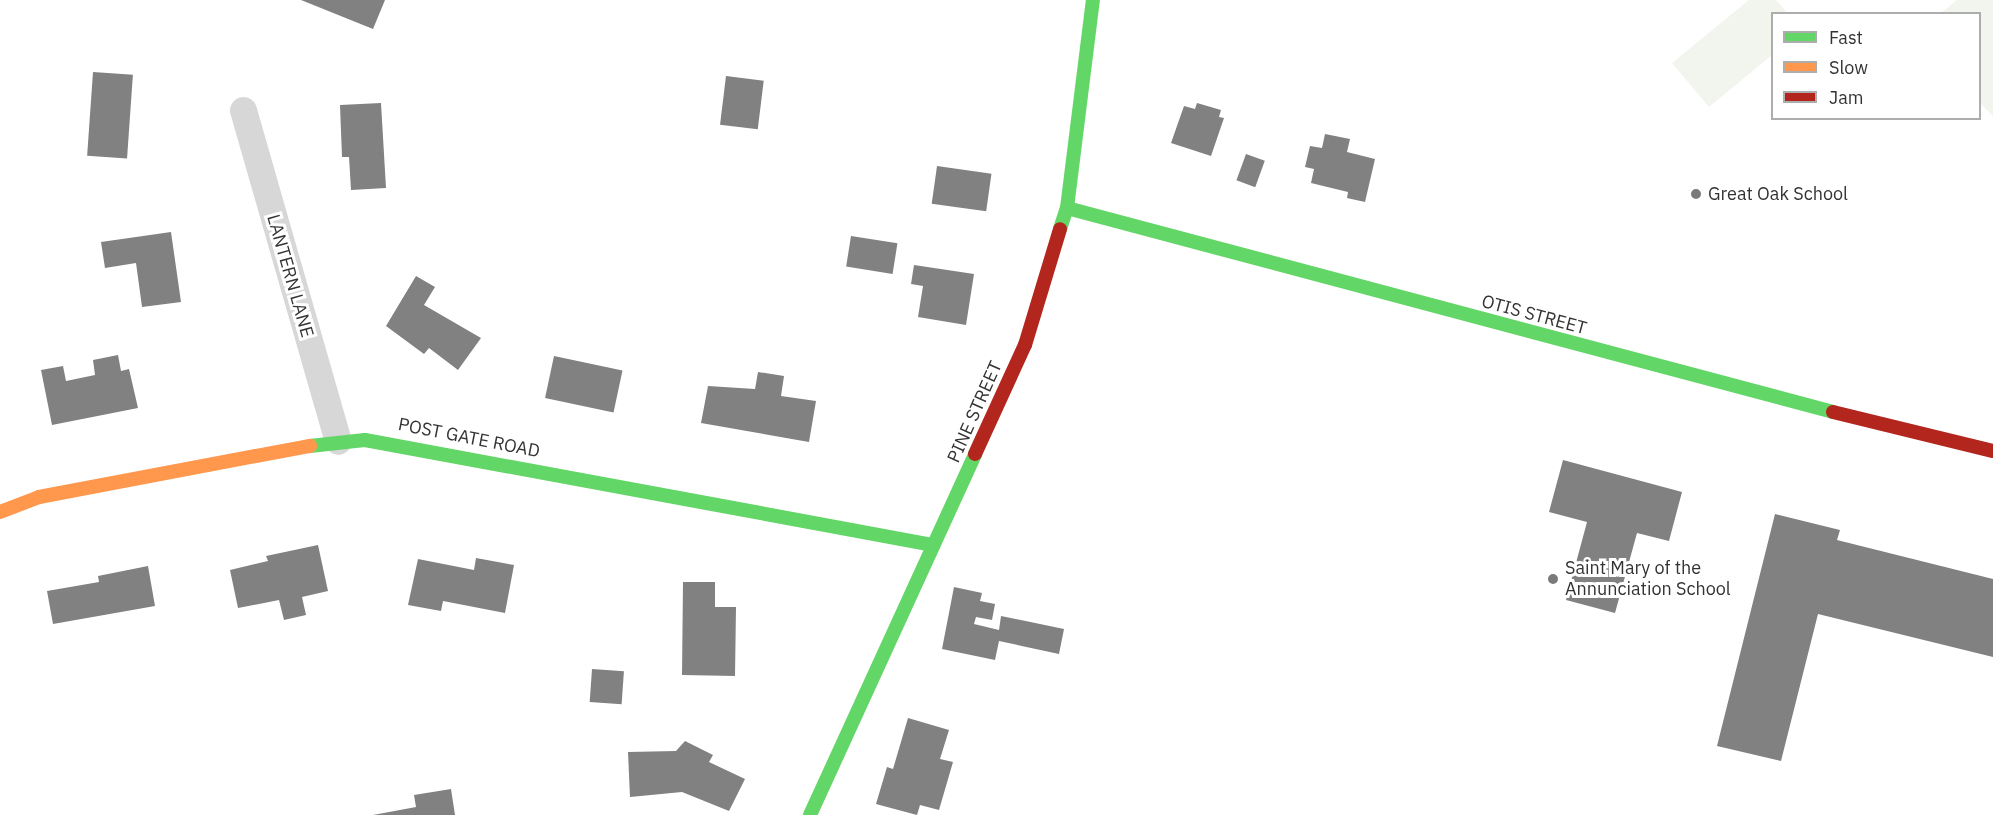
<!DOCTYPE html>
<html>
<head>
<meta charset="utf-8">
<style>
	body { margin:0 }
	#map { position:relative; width:1993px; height:815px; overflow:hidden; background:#fff; font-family:"IBM Plex Sans",sans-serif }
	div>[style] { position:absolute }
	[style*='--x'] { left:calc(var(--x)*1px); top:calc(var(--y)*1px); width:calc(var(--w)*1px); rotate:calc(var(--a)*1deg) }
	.green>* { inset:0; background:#f1f5ed }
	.building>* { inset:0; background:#818181; transform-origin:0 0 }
	.street>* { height:27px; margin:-13.5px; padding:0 13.5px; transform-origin:13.5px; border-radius:13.5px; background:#d7d7d7 }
	.fast>* { height:14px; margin:-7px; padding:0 7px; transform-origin:7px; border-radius:7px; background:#63d668 }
	.slow>* { height:14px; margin:-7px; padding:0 7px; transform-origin:7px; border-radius:7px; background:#ff974d }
	.jam>* { height:14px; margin:-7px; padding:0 7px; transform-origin:7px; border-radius:7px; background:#b3261e }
	.dots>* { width:16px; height:16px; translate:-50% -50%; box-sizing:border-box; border:3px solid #fff; border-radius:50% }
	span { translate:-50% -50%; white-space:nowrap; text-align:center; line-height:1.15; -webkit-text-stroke:6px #fff; paint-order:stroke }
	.poi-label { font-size:18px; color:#333 }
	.left { translate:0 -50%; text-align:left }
	.street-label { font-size:18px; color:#333 }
	.legend { position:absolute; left:1771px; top:12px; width:210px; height:108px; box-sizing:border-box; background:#fff; border:2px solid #adadad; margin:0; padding:8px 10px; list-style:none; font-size:18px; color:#333 }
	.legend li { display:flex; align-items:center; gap:12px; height:30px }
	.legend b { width:30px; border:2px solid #adadad }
</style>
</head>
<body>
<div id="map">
	<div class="green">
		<i style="clip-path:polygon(1749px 0,1776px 0,1787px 13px,1772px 14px,1772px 55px,1709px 107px,1672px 63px)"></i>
		<i style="clip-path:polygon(1957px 0,1993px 0,1993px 116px,1980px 103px,1980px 14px,1941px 13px)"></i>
	</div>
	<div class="building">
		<i style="clip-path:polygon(301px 0,385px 0,373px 29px)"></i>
		<i style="left:93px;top:72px;width:40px;height:84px;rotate:4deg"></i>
		<i style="left:726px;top:76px;width:38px;height:49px;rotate:7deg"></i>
		<i style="clip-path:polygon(381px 103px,386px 188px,351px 190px,349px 157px,342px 157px,340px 105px)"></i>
		<i style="clip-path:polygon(1197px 103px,1221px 110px,1219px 117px,1224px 118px,1211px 156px,1171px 143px,1184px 106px,1195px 109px)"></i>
		<i style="clip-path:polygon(1325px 134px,1350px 139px,1347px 152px,1375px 159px,1365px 202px,1347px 198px,1348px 192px,1311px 183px,1314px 169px,1305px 167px,1310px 146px,1322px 148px)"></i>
		<i style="left:1246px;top:154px;width:20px;height:28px;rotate:20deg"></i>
		<i style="left:937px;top:166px;width:55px;height:38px;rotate:8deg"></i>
		<i style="clip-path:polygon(171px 232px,181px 302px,142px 307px,136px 263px,105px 268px,101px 242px)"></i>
		<i style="left:851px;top:236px;width:47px;height:31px;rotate:9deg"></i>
		<i style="clip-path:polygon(914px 265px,974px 274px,966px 325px,918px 317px,923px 286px,911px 284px)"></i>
		<i style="clip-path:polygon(416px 276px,435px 287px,424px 305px,481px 338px,458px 370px,429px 348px,424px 354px,386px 326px)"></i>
		<i style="clip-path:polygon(118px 355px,121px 371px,129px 369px,138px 408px,52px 425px,41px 370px,63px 366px,66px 381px,95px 375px,93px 360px)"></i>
		<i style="left:554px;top:356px;width:70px;height:43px;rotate:12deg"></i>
		<i style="clip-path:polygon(758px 372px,784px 376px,781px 396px,816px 401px,809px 442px,701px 423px,708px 386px,755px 389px)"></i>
		<i style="clip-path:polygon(1563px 460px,1682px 492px,1669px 541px,1637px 533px,1615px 613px,1566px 600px,1587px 522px,1549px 512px)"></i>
		<i style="clip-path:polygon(1775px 514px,1840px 530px,1837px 540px,1993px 579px,1993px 657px,1818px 614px,1781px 761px,1717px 746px)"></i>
		<i style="clip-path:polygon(318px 545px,328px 591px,302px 597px,306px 615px,284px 620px,279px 600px,238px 608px,230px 570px,268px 561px,266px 556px)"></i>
		<i style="clip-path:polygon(476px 558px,514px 565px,505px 613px,443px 601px,441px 611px,408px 605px,418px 559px,474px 570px)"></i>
		<i style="clip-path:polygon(148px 566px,155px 606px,53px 624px,47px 591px,99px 582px,98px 576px)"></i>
		<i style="clip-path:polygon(683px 582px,715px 582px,715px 607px,736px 607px,735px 676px,682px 675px)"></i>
		<i style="clip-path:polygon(954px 587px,982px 593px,980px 601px,995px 604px,992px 620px,976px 617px,974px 624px,999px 630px,1001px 616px,1064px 629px,1059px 654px,999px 641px,995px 660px,942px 649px)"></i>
		<i style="left:592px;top:669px;width:32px;height:33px;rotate:4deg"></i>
		<i style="clip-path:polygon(908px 718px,949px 730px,940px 759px,953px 762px,939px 810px,920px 805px,917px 815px,876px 804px,887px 767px,893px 769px)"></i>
		<i style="clip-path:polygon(685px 741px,713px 755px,709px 762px,745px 779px,729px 811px,682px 792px,630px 797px,628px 752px,676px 751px)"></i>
		<i style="clip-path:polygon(451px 789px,455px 815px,373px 815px,416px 807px,414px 795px)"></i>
	</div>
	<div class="street">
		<i style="--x:243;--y:110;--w:344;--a:74"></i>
	</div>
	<div class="fast">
		<i style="--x:1067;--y:208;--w:793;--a:14.91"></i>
		<i style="--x:1060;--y:229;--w:22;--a:-72"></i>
		<i style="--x:1067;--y:208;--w:210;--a:-82.9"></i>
		<i style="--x:310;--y:446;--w:55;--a:-6.2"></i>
		<i style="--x:365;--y:440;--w:578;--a:10.47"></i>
		<i style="--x:810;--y:815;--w:397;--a:-65.4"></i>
	</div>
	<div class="slow">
		<i style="--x:0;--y:512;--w:42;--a:-21"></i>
		<i style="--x:39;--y:497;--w:276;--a:-10.7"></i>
	</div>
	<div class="jam">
		<i style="--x:1833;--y:412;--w:165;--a:13.7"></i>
		<i style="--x:975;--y:454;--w:120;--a:-65.4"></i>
		<i style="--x:1025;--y:345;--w:121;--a:-73.2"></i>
	</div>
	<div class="dots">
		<i style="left:1696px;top:194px;background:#7a7a7a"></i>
		<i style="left:1553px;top:579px;background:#7a7a7a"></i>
	</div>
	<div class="poi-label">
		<span class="left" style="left:1708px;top:194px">Great Oak School</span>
		<span class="left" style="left:1565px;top:579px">Saint Mary of the<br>Annunciation School</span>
	</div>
	<div class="street-label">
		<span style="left:290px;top:276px;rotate:74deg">LANTERN LANE</span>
		<span style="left:1534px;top:315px;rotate:15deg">OTIS STREET</span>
		<span style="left:975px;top:412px;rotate:-66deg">PINE STREET</span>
		<span style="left:469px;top:438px;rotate:11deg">POST GATE ROAD</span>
	</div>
	<ul class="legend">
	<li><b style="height:8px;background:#63d668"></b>Fast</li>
	<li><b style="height:8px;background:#ff974d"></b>Slow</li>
	<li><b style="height:8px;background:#b3261e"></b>Jam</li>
	</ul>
</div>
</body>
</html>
